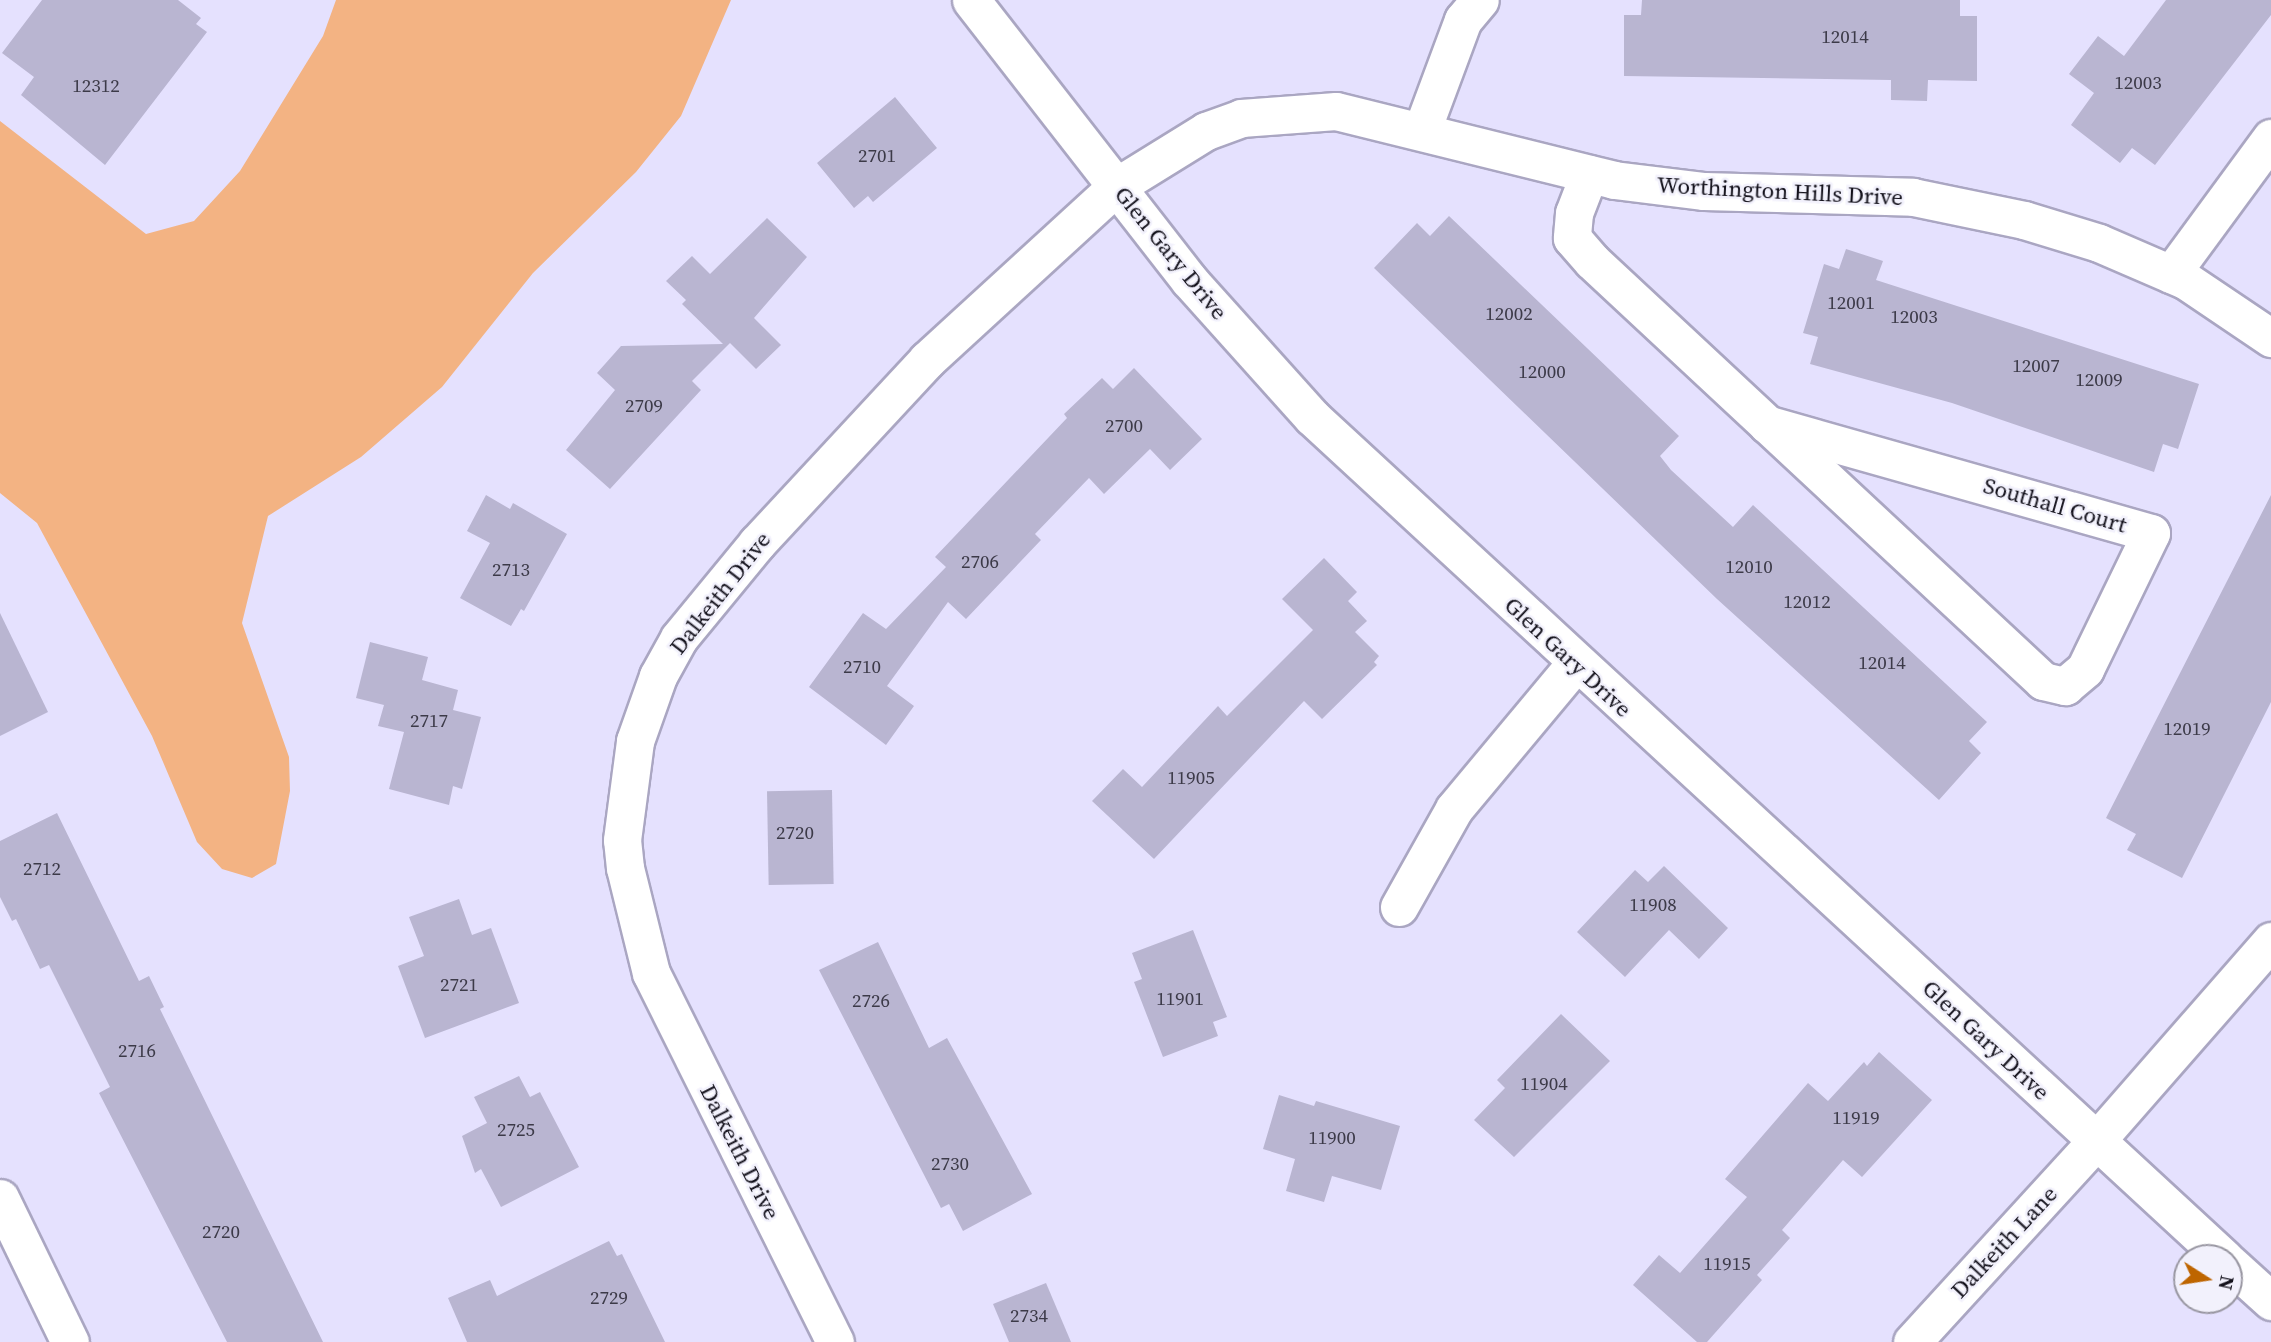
<!DOCTYPE html>
<html>
<head>
<meta charset="utf-8">
<style>
	body { margin:0 }
	#map { position:relative; width:2271px; height:1342px; overflow:hidden; background:#e5e1fe; font-family:"Source Serif 4",serif }
	div>[style] { position:absolute }
	[style*='--x'] { left:calc(var(--x)*1px); top:calc(var(--y)*1px); width:calc(var(--w)*1px); rotate:calc(var(--a)*1deg) }
	.green>* { inset:0; background:#f3b383 }
	.building>* { inset:0; background:#b9b5d1; transform-origin:0 0 }
	.roads { filter:drop-shadow(2px 0 #aaa6c2) drop-shadow(-2px 0 #aaa6c2) drop-shadow(0 2px #aaa6c2) drop-shadow(0 -2px #aaa6c2) }
	.street>* { height:37px; margin:-18.5px; padding:0 18.5px; transform-origin:18.5px; border-radius:18.5px; background:#fff }
	span { translate:-50% -50%; white-space:nowrap; text-align:center; line-height:1.15; -webkit-text-stroke:5px #f2f1fc; paint-order:stroke }
	.number-label { font-size:19px; color:#3c3a48 }
	.number-label span { -webkit-text-stroke-width:0 }
	.street-label { font-size:23px; color:#13111b }
	.north { position:absolute; left:2173px; top:1244px; width:70px; height:70px; box-sizing:border-box; background:#f2f1fc; border:2px solid #9997a2; border-radius:50%; rotate:102deg; font-size:19px; font-weight:700; line-height:28px; text-align:center; color:#13111b }
	.north::after { content:''; display:block; margin:auto; width:24px; height:32px; background:#be6500; clip-path:polygon(50% 0,100% 100%,50% 72%,0 100%) }
</style>
</head>
<body>
<div id="map">
	<div class="green">
		<i style="clip-path:polygon(336px 0,731px 0,681px 116px,636px 172px,533px 273px,442px 387px,361px 457px,268px 516px,242px 623px,289px 757px,290px 791px,276px 864px,252px 878px,222px 869px,197px 842px,152px 736px,37px 523px,0 493px,0 121px,146px 234px,194px 221px,240px 171px,323px 36px)"></i>
	</div>
	<div class="building">
		<i style="clip-path:polygon(42px 0,178px 0,201px 18px,196px 24px,207px 32px,105px 165px,21px 95px,34px 77px,2px 53px)"></i>
		<i style="clip-path:polygon(1642px 0,1960px 0,1960px 16px,1977px 16px,1977px 81px,1928px 80px,1927px 101px,1891px 100px,1891px 80px,1624px 76px,1624px 15px,1641px 15px)"></i>
		<i style="clip-path:polygon(2166px 0,2271px 0,2271px 15px,2155px 165px,2132px 148px,2120px 163px,2071px 125px,2094px 93px,2069px 74px,2098px 36px,2124px 56px)"></i>
		<i style="clip-path:polygon(895px 97px,937px 148px,873px 202px,868px 196px,854px 208px,817px 163px)"></i>
		<i style="clip-path:polygon(1449px 216px,1679px 436px,1660px 456px,1671px 470px,1733px 527px,1753px 505px,1987px 722px,1969px 741px,1981px 753px,1939px 800px,1717px 599px,1374px 268px,1417px 223px,1430px 236px)"></i>
		<i style="clip-path:polygon(767px 218px,807px 257px,754px 318px,781px 345px,756px 369px,730px 343px,692px 381px,701px 390px,610px 489px,566px 450px,615px 390px,597px 373px,621px 346px,723px 344px,682px 304px,686px 300px,666px 281px,692px 256px,710px 274px)"></i>
		<i style="clip-path:polygon(1846px 249px,1883px 261px,1876px 280px,2199px 384px,2178px 449px,2163px 444px,2154px 472px,1952px 403px,1810px 364px,1818px 337px,1803px 333px,1824px 264px,1839px 269px)"></i>
		<i style="clip-path:polygon(1134px 368px,1202px 439px,1170px 470px,1150px 449px,1104px 494px,1089px 478px,1035px 534px,1041px 540px,966px 619px,948px 602px,887px 686px,914px 706px,886px 745px,809px 687px,863px 613px,886px 629px,946px 567px,935px 557px,1067px 418px,1064px 414px,1102px 378px,1113px 389px)"></i>
		<i style="clip-path:polygon(486px 495px,510px 509px,513px 503px,567px 534px,524px 611px,521px 609px,511px 626px,460px 598px,490px 543px,467px 531px)"></i>
		<i style="clip-path:polygon(2271px 495px,2271px 702px,2182px 878px,2127px 850px,2136px 834px,2106px 818px)"></i>
		<i style="clip-path:polygon(1324px 558px,1357px 592px,1348px 601px,1367px 621px,1355px 632px,1379px 656px,1374px 662px,1377px 665px,1322px 719px,1304px 701px,1154px 859px,1092px 801px,1123px 769px,1142px 787px,1218px 706px,1227px 716px,1313px 630px,1282px 599px)"></i>
		<i style="clip-path:polygon(0 613px,48px 712px,0 736px)"></i>
		<i style="clip-path:polygon(370px 642px,428px 657px,422px 680px,458px 690px,453px 710px,481px 717px,462px 789px,453px 786px,449px 805px,389px 789px,404px 732px,378px 726px,384px 705px,356px 698px)"></i>
		<i style="left:832px;top:790px;width:94px;height:65px;rotate:89deg"></i>
		<i style="clip-path:polygon(57px 813px,139px 981px,149px 976px,164px 1007px,160px 1009px,323px 1342px,227px 1342px,99px 1093px,110px 1087px,49px 965px,40px 969px,16px 919px,12px 921px,0 897px,0 841px)"></i>
		<i style="clip-path:polygon(1664px 866px,1728px 928px,1699px 959px,1669px 930px,1625px 977px,1577px 932px,1635px 870px,1648px 882px)"></i>
		<i style="clip-path:polygon(459px 899px,472px 935px,491px 928px,519px 1003px,425px 1038px,398px 966px,424px 956px,409px 917px)"></i>
		<i style="clip-path:polygon(1193px 930px,1227px 1017px,1213px 1022px,1218px 1036px,1163px 1057px,1134px 982px,1142px 979px,1132px 953px)"></i>
		<i style="clip-path:polygon(878px 942px,929px 1048px,947px 1038px,1032px 1194px,963px 1231px,949px 1204px,941px 1208px,819px 970px)"></i>
		<i style="clip-path:polygon(1561px 1014px,1610px 1061px,1514px 1157px,1474px 1120px,1505px 1088px,1497px 1080px)"></i>
		<i style="clip-path:polygon(1879px 1052px,1932px 1100px,1862px 1177px,1843px 1160px,1782px 1230px,1790px 1238px,1757px 1275px,1762px 1280px,1707px 1342px,1697px 1342px,1633px 1285px,1659px 1255px,1680px 1273px,1747px 1197px,1725px 1179px,1808px 1083px,1828px 1101px,1864px 1062px,1867px 1066px)"></i>
		<i style="clip-path:polygon(519px 1076px,530px 1097px,540px 1092px,579px 1167px,501px 1207px,481px 1169px,475px 1173px,462px 1136px,487px 1123px,474px 1097px)"></i>
		<i style="clip-path:polygon(1279px 1095px,1314px 1106px,1316px 1101px,1400px 1126px,1381px 1190px,1332px 1176px,1324px 1202px,1286px 1191px,1295px 1159px,1263px 1149px)"></i>
		<i style="clip-path:polygon(609px 1241px,617px 1256px,622px 1254px,665px 1342px,467px 1342px,448px 1298px,490px 1280px,497px 1296px)"></i>
		<i style="clip-path:polygon(1046px 1283px,1071px 1342px,1009px 1342px,993px 1304px)"></i>
	</div>
	<div class="roads">
		<div class="street">
			<i style="--x:971;--y:0;--w:355;--a:52.1"></i>
			<i style="--x:1189;--y:280;--w:184;--a:48.1"></i>
			<i style="--x:1312;--y:417;--w:1241;--a:42.68"></i>
			<i style="--x:1422;--y:130;--w:117;--a:-69.6"></i>
			<i style="--x:1463;--y:20;--w:26;--a:-50"></i>
			<i style="--x:1589;--y:174;--w:42;--a:111"></i>
			<i style="--x:1574;--y:213;--w:25;--a:95"></i>
			<i style="--x:1572;--y:238;--w:30;--a:49"></i>
			<i style="--x:1592;--y:261;--w:616;--a:42.96"></i>
			<i style="--x:2043;--y:681;--w:23;--a:13"></i>
			<i style="--x:2065;--y:686;--w:26;--a:-40"></i>
			<i style="--x:2085;--y:669;--w:151;--a:-64.1"></i>
			<i style="--x:2151;--y:533;--w:399;--a:-164.2"></i>
			<i style="--x:2171;--y:274;--w:169;--a:-53.7"></i>
			<i style="--x:1399;--y:907;--w:112;--a:-60.7"></i>
			<i style="--x:1454;--y:809;--w:189;--a:-50.2"></i>
			<i style="--x:0;--y:1198;--w:160;--a:64.1"></i>
			<i style="--x:2229;--y:1263;--w:57;--a:42.1"></i>
			<i style="--x:835;--y:1342;--w:412;--a:-116.5"></i>
			<i style="--x:651;--y:973;--w:108;--a:-103.9"></i>
			<i style="--x:625;--y:868;--w:28;--a:-96"></i>
			<i style="--x:622;--y:840;--w:100;--a:-82.5"></i>
			<i style="--x:635;--y:741;--w:69;--a:-70.5"></i>
			<i style="--x:658;--y:676;--w:43;--a:-61.1"></i>
			<i style="--x:679;--y:638;--w:123;--a:-50.6"></i>
			<i style="--x:757;--y:543;--w:250;--a:-47.1"></i>
			<i style="--x:927;--y:360;--w:258;--a:-42.5"></i>
			<i style="--x:1117;--y:186;--w:105;--a:-31.7"></i>
			<i style="--x:1206;--y:131;--w:37;--a:-20"></i>
			<i style="--x:1241;--y:118;--w:95;--a:-4.2"></i>
			<i style="--x:1336;--y:111;--w:286;--a:13.9"></i>
			<i style="--x:1614;--y:180;--w:91;--a:7"></i>
			<i style="--x:1704;--y:191;--w:209;--a:1.6"></i>
			<i style="--x:1913;--y:197;--w:113;--a:11.7"></i>
			<i style="--x:2024;--y:220;--w:78;--a:17"></i>
			<i style="--x:2099;--y:243;--w:94;--a:23.3"></i>
			<i style="--x:2185;--y:280;--w:104;--a:34"></i>
			<i style="--x:1912;--y:1342;--w:273;--a:-47.5"></i>
			<i style="--x:2096;--y:1141;--w:266;--a:-48.8"></i>
		</div>
	</div>
	<div class="number-label">
		<span style="left:1845px;top:37px">12014</span>
		<span style="left:2138px;top:83px">12003</span>
		<span style="left:96px;top:86px">12312</span>
		<span style="left:877px;top:156px">2701</span>
		<span style="left:1851px;top:303px">12001</span>
		<span style="left:1509px;top:314px">12002</span>
		<span style="left:1914px;top:317px">12003</span>
		<span style="left:2036px;top:366px">12007</span>
		<span style="left:1542px;top:372px">12000</span>
		<span style="left:2099px;top:380px">12009</span>
		<span style="left:644px;top:406px">2709</span>
		<span style="left:1124px;top:426px">2700</span>
		<span style="left:980px;top:562px">2706</span>
		<span style="left:1749px;top:567px">12010</span>
		<span style="left:511px;top:570px">2713</span>
		<span style="left:1807px;top:602px">12012</span>
		<span style="left:1882px;top:663px">12014</span>
		<span style="left:862px;top:667px">2710</span>
		<span style="left:429px;top:721px">2717</span>
		<span style="left:2187px;top:729px">12019</span>
		<span style="left:1191px;top:778px">11905</span>
		<span style="left:795px;top:833px">2720</span>
		<span style="left:42px;top:869px">2712</span>
		<span style="left:1653px;top:905px">11908</span>
		<span style="left:459px;top:985px">2721</span>
		<span style="left:1180px;top:999px">11901</span>
		<span style="left:871px;top:1001px">2726</span>
		<span style="left:137px;top:1051px">2716</span>
		<span style="left:1544px;top:1084px">11904</span>
		<span style="left:1856px;top:1118px">11919</span>
		<span style="left:516px;top:1130px">2725</span>
		<span style="left:1332px;top:1138px">11900</span>
		<span style="left:950px;top:1164px">2730</span>
		<span style="left:221px;top:1232px">2720</span>
		<span style="left:1727px;top:1264px">11915</span>
		<span style="left:609px;top:1298px">2729</span>
		<span style="left:1029px;top:1316px">2734</span>
	</div>
	<div class="street-label">
		<span style="left:1780px;top:191px;rotate:3deg">Worthington Hills Drive</span>
		<span style="left:1171px;top:253px;rotate:51deg">Glen Gary Drive</span>
		<span style="left:2055px;top:505px;rotate:16deg">Southall Court</span>
		<span style="left:720px;top:593px;rotate:-52deg">Dalkeith Drive</span>
		<span style="left:1568px;top:657px;rotate:43deg">Glen Gary Drive</span>
		<span style="left:1986px;top:1040px;rotate:43deg">Glen Gary Drive</span>
		<span style="left:740px;top:1152px;rotate:63deg">Dalkeith Drive</span>
		<span style="left:2004px;top:1242px;rotate:-47deg">Dalkeith Lane</span>
	</div>
	<div class="north">N</div>
</div>
</body>
</html>
